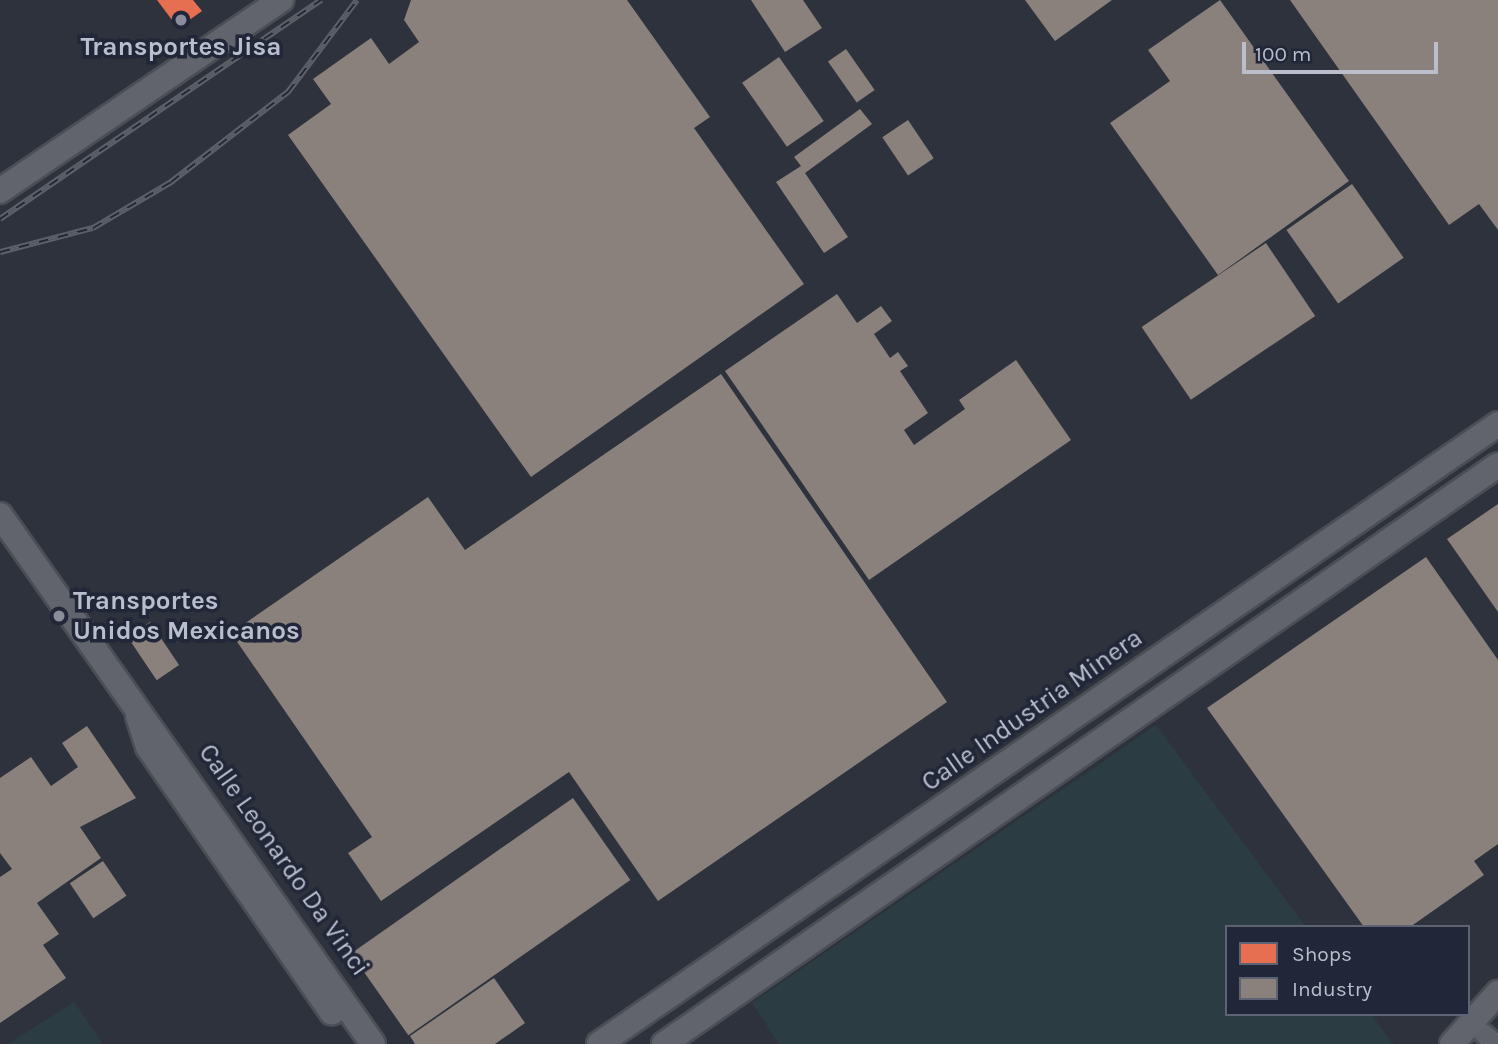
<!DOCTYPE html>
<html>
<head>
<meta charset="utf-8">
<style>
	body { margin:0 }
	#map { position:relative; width:1498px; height:1044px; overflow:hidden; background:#2e323c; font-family:Karla,sans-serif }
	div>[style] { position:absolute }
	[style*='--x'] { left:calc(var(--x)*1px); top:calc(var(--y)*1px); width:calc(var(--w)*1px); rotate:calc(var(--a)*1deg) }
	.green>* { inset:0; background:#2b3c42 }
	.shops>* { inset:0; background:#e76f51 }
	.industry>* { inset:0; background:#8a817c; transform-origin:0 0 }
	.roads { filter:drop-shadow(2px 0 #4b4e55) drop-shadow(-2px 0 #4b4e55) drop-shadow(0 2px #4b4e55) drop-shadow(0 -2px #4b4e55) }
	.minor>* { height:19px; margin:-9.5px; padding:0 9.5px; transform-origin:9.5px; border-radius:9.5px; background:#5f626a }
	.major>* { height:24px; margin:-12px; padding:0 12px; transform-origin:12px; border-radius:12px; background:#61646c }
	.rail>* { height:6px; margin-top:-3px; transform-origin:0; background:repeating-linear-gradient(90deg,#212738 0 10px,#5d6068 0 20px); box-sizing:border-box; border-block:2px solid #5d6068 }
	.dots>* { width:19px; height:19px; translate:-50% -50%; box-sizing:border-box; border:4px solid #212738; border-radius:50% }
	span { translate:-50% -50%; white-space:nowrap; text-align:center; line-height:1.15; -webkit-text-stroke:7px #212738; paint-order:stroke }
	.poi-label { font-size:26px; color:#babecc; font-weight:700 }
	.left { translate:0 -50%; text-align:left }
	.street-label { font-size:26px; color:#babecc }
	.legend { position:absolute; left:1225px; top:925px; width:245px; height:91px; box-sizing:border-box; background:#212738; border:2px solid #5e6373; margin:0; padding:9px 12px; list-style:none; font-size:21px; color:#babecc }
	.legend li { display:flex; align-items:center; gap:14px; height:35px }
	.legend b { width:35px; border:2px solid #5e6373 }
	.scale { position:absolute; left:1242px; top:42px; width:196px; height:32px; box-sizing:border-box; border:4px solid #babecc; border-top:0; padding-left:9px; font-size:21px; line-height:24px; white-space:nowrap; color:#babecc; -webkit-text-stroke:5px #212738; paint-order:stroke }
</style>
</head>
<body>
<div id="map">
	<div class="green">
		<i style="clip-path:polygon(1156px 725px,1306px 927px,1227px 927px,1227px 1014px,1371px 1014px,1393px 1044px,779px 1044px,752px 1003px)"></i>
		<i style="clip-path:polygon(74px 1002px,103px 1044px,8px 1044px)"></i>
	</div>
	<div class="shops">
		<i style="clip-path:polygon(157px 0,193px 0,202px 11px,178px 28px)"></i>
	</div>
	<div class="industry">
		<i style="clip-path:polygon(411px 0,627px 0,710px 117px,694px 128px,804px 284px,531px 477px,288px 135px,331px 104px,313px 79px,371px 38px,389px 64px,419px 42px,404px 20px)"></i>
		<i style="clip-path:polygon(751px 0,803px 0,822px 28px,785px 52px)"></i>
		<i style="clip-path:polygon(1025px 0,1112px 0,1055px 41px)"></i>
		<i style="clip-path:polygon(1220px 0,1349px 181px,1218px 275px,1110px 123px,1170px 81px,1148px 50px)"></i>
		<i style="clip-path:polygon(1290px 0,1498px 0,1498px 230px,1479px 204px,1449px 225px)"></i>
		<i style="left:846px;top:49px;width:50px;height:22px;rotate:55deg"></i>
		<i style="left:779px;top:57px;width:78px;height:45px;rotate:55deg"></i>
		<i style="clip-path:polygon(860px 109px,872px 124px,805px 173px,848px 237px,824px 253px,776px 182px,801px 166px,794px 157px)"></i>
		<i style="left:908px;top:120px;width:46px;height:31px;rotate:56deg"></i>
		<i style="left:1352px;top:184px;width:90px;height:80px;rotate:55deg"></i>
		<i style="left:1266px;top:243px;width:88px;height:150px;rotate:56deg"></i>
		<i style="clip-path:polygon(837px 294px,857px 323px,881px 306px,892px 321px,874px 334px,890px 358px,898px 352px,908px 366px,900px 371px,928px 413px,904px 430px,914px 445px,965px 409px,959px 400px,1016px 360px,1071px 440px,869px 580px,725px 371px)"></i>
		<i style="clip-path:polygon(721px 374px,947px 702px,658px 901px,569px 772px,381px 901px,348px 853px,372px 837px,231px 633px,428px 497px,465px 550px)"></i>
		<i style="clip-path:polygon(1498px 504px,1498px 612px,1447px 539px)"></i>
		<i style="clip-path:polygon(1426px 557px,1498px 660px,1498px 844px,1474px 861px,1484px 875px,1410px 927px,1364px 927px,1207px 708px)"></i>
		<i style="left:150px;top:622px;width:52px;height:27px;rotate:56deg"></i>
		<i style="clip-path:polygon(87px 726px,136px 798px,80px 827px,101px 858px,37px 903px,59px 934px,43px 945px,66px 978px,0 1023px,0 877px,12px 869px,0 853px,0 778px,31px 757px,51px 786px,78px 767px,62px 743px)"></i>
		<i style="left:573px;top:798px;width:100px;height:271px;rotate:55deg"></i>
		<i style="left:103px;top:861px;width:42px;height:40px;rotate:56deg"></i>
		<i style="clip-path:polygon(494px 978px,525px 1023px,495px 1044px,415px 1044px,410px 1036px)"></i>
	</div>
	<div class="roads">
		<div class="minor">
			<i style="--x:1483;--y:1033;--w:17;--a:40"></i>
		</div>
		<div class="major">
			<i style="--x:0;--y:191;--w:340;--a:-34.2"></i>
			<i style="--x:0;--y:515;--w:647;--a:54.81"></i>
			<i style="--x:138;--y:716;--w:33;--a:72"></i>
			<i style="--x:148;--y:747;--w:323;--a:55.3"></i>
			<i style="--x:599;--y:1044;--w:1092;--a:-34.59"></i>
			<i style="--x:664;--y:1044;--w:1015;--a:-34.77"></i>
			<i style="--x:1452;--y:1044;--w:69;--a:-48"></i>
		</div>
	</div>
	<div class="rail">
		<i style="--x:0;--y:219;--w:389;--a:-34.3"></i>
		<i style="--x:0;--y:252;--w:96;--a:-14.5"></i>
		<i style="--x:93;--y:228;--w:91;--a:-30.5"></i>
		<i style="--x:171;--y:182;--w:148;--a:-37.6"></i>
		<i style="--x:288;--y:92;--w:115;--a:-53.1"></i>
	</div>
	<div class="dots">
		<i style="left:181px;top:20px;background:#898d9a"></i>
		<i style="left:59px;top:616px;background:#898d9a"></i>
	</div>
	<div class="poi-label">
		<span style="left:181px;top:47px">Transportes Jisa</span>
		<span class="left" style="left:73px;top:616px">Transportes<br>Unidos Mexicanos</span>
	</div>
	<div class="street-label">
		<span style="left:1032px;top:710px;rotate:-35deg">Calle Industria Minera</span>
		<span style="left:284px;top:860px;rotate:55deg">Calle Leonardo Da Vinci</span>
	</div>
	<ul class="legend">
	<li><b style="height:19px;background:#e76f51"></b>Shops</li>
	<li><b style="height:19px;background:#8a817c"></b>Industry</li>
	</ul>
	<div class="scale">100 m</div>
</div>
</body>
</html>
